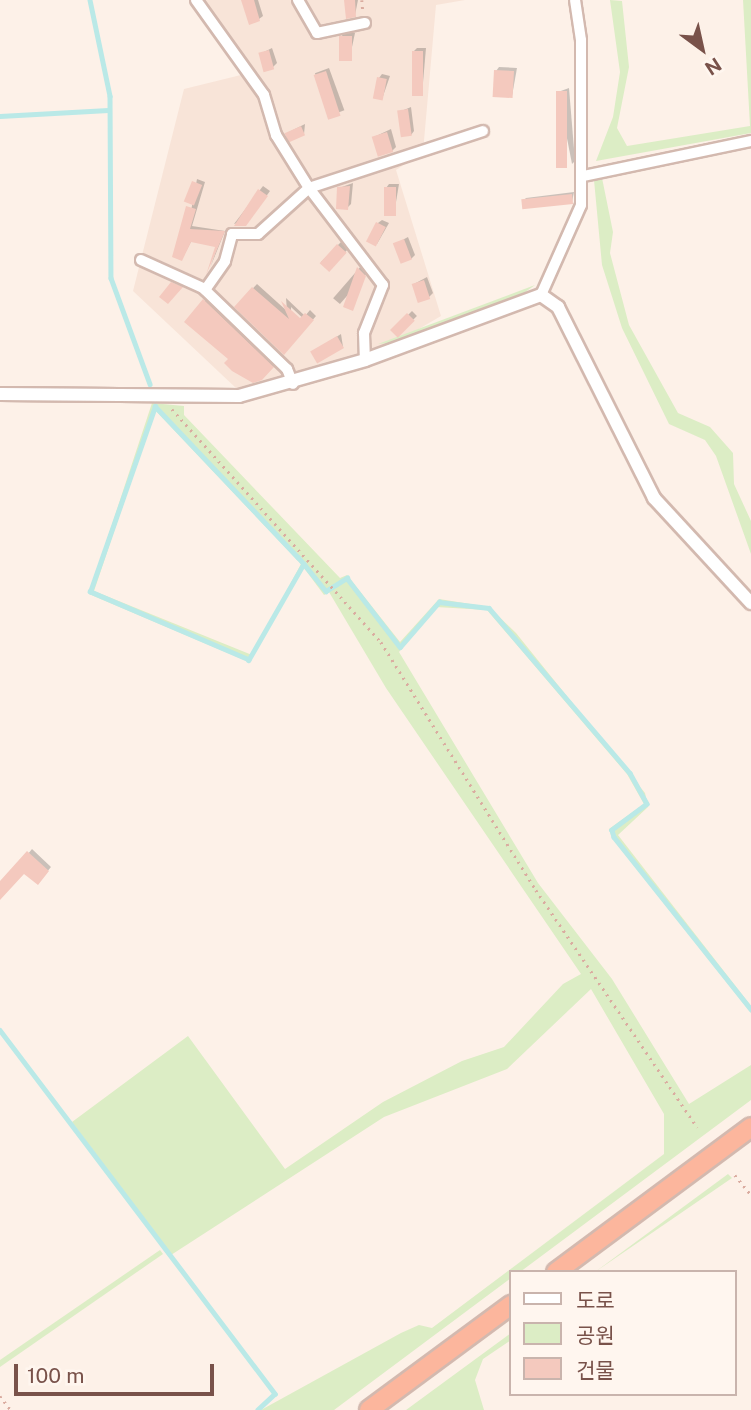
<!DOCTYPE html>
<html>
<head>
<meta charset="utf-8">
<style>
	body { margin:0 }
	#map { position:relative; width:751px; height:1410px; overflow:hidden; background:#fdf1e8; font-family:"Public Sans","Noto Sans KR",sans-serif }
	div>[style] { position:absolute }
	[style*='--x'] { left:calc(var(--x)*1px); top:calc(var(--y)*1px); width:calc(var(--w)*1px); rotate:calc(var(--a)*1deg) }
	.residential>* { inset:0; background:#f8e4d8 }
	.green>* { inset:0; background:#dcedc5 }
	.shadow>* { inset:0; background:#0003; transform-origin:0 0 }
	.stream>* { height:4.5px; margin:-2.25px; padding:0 2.25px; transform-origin:2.25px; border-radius:2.25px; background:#bae9e7 }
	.building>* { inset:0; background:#f4c9be; transform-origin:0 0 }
	.path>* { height:2.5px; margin-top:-1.25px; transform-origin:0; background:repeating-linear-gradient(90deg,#daaca0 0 2px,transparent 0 7px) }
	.roads { filter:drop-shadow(2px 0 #d3b9af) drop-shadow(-2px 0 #d3b9af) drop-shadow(0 2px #d3b9af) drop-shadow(0 -2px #d3b9af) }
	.minor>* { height:10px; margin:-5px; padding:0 5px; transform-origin:5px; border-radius:5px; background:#fff }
	.tertiary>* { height:12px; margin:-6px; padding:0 6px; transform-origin:6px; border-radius:6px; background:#fff }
	.trunk>* { height:18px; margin:-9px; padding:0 9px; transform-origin:9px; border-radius:9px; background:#fcb69d }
	span { translate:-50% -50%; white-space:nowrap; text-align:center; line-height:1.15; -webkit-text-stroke:5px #fff6ef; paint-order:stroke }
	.legend { position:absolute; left:509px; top:1270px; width:228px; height:126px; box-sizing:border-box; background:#fff6ef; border:2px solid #c9b4ad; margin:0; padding:9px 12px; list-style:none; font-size:21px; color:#79524a }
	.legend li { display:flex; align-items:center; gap:14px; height:35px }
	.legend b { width:35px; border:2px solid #c9b4ad }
	.north { position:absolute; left:667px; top:14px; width:70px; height:70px; -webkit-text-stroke:5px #fff6ef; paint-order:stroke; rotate:147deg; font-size:19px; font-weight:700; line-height:28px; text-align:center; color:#79524a }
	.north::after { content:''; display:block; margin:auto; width:24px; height:32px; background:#79524a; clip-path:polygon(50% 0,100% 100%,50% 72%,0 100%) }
	.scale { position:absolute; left:14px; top:1364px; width:200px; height:32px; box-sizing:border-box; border:4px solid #79524a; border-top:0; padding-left:9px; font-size:21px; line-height:24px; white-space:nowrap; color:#79524a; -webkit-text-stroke:5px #fff6ef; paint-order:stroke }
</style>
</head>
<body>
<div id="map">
	<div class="residential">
		<i style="clip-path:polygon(194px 0,465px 0,436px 5px,423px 152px,396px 170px,441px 316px,393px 344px,276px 387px,237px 389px,133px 291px,184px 89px,245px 74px)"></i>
	</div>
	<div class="green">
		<i style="clip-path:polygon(610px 0,622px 1px,629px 67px,617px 128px,627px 146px,750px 126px,743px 0,751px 0,751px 133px,596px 161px,613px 117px,620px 72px)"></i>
		<i style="clip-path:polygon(601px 173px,613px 232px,610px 253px,629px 325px,678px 413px,710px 427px,733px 453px,734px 484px,751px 521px,751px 554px,716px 456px,705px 440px,669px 424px,622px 328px,602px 265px,594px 180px)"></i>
		<i style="clip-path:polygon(535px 285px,517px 298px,401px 342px,378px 344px)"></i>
		<i style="clip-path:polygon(evenodd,152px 403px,184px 406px,184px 415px,340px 578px,347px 575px,400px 642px,439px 599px,489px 607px,516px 633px,645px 793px,648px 807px,618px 835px,751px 1006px,751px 1013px,612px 838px,609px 829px,644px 804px,627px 774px,487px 610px,436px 607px,399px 652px,538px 883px,612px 979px,689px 1104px,751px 1065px,751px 1100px,520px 1272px,511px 1272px,511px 1278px,334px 1410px,261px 1410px,401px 1333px,419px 1325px,432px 1328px,664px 1154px,664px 1114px,591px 989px,507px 1069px,384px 1117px,171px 1255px,72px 1122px,188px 1036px,285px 1169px,383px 1102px,462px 1061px,504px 1047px,563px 984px,581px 974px,386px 688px,329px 592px,324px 595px,304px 568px,249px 662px,89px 594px,152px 403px,155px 410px,301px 564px,252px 655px,94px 591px,155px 410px)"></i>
		<i style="clip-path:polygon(728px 1174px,732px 1178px,595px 1272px)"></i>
		<i style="clip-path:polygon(160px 1250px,163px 1254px,0 1367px,0 1360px)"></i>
		<i style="clip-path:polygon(511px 1333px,511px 1340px,483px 1359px,475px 1380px,484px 1410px,406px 1410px)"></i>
	</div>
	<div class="shadow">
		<i style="clip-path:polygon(243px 0,258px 0,263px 16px,259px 19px)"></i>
		<i style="clip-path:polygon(346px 0,358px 0,355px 15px)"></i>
		<i style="clip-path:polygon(344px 33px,355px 33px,349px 61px,341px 37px)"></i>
		<i style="clip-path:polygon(272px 48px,277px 63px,273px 67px,260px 54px)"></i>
		<i style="clip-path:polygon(417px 48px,426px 48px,422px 94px,413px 52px)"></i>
		<i style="clip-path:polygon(499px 67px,517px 68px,512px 96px,496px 71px)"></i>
		<i style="left:329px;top:68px;width:45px;height:15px;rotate:70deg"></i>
		<i style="clip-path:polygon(382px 74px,390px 76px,382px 99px,379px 78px)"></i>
		<i style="clip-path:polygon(569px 88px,575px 161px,572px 164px,558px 92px)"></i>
		<i style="clip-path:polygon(411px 107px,414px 131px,411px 135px,399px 112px)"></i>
		<i style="clip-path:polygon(305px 124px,304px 134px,287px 135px,291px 131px)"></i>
		<i style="clip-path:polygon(391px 129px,396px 147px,392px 151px,374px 137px)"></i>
		<i style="clip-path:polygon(197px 179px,205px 182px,192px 226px,225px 231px,210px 268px,218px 245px,192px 240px,182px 259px)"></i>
		<i style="clip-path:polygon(353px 183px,351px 204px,347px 208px,339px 188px)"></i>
		<i style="clip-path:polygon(389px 184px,399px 184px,394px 214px,386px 188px)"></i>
		<i style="clip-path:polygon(263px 186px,270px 191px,249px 220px,234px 224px)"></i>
		<i style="clip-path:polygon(574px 192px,572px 202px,523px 201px,526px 198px)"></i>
		<i style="clip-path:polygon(382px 220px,389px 223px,377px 244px,378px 223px)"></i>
		<i style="clip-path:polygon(408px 237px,415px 255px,411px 259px,395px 244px)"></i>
		<i style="left:342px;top:241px;width:10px;height:30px;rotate:45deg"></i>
		<i style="left:362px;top:265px;width:9px;height:44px;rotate:41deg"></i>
		<i style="clip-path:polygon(427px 277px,433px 293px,429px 297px,414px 284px)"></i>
		<i style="clip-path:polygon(evenodd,257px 284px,287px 311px,286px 298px,305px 316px,310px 310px,316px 316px,288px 349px,236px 307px,257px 284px,291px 307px,308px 323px,305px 325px,291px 312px,291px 307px)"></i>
		<i style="clip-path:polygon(208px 297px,276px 362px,273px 366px,186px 322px)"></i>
		<i style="left:412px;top:311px;width:7px;height:28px;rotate:45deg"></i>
		<i style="clip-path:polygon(341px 334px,343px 347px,317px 349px)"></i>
		<i style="clip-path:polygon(32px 849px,51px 867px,41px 879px,24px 872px,0 888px)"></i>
	</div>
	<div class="stream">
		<i style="--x:90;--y:0;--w:98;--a:78.2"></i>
		<i style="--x:110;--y:96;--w:182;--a:89.7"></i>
		<i style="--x:111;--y:278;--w:113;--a:69.8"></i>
		<i style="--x:0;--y:116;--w:108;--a:-3.2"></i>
		<i style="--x:304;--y:564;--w:111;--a:119.8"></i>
		<i style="--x:249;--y:660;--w:173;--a:-156.8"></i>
		<i style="--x:90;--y:592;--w:197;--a:-70.7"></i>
		<i style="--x:155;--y:406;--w:208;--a:46.6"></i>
		<i style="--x:298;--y:557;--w:9;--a:49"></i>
		<i style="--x:304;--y:564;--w:35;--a:51"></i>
		<i style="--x:326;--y:591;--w:25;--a:-32"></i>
		<i style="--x:347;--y:578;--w:87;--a:52.5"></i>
		<i style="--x:400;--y:647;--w:60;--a:-49.1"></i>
		<i style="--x:439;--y:602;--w:50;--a:6.8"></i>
		<i style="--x:489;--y:608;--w:217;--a:49.5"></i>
		<i style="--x:630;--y:773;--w:35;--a:61"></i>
		<i style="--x:647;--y:804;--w:44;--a:143.4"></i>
		<i style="--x:612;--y:830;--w:7;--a:74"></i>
		<i style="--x:614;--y:837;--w:220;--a:51.5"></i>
		<i style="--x:0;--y:1030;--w:456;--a:52.9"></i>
		<i style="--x:275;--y:1394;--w:23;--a:137"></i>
	</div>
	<div class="building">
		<i style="clip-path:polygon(241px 0,254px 0,260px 21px,249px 25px)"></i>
		<i style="clip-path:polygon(344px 0,355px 0,356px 17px,346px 19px)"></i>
		<i style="left:339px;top:36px;width:13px;height:25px"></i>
		<i style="left:269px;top:50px;width:20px;height:11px;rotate:75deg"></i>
		<i style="left:412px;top:51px;width:11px;height:45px"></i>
		<i style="left:494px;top:70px;width:20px;height:27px;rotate:3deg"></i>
		<i style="left:326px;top:71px;width:47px;height:13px;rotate:72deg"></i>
		<i style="left:377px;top:77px;width:10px;height:22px;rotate:11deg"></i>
		<i style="left:556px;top:91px;width:11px;height:77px"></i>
		<i style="left:408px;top:109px;width:27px;height:11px;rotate:82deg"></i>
		<i style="left:301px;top:126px;width:10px;height:18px;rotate:66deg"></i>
		<i style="left:387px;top:132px;width:21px;height:16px;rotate:73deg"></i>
		<i style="left:192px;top:181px;width:11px;height:22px;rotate:22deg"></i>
		<i style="clip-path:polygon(350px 186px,348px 210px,336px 209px,337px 187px)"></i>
		<i style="left:384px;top:187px;width:12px;height:29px"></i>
		<i style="clip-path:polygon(258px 189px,268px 196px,246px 226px,234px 226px)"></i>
		<i style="left:572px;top:194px;width:10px;height:51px;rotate:84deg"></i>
		<i style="clip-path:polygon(186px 206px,196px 209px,190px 229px,225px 231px,206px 275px,215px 247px,191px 242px,182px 261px,172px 257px)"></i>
		<i style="left:376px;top:222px;width:11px;height:22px;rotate:27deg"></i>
		<i style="left:404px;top:239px;width:22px;height:12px;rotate:69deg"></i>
		<i style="left:337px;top:244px;width:13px;height:26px;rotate:42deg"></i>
		<i style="clip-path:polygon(357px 267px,366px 276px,353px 311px,343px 307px)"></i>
		<i style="left:424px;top:280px;width:20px;height:13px;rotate:72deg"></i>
		<i style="clip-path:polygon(171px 282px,183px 287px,168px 304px,159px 297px)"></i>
		<i style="clip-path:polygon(252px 287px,289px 319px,281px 301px,300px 318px,305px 313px,314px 320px,284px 355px,234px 307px)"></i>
		<i style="clip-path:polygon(203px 299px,274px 367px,262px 380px,253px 383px,232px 371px,224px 363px,228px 359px,184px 322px)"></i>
		<i style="left:407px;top:313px;width:11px;height:24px;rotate:45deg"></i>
		<i style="left:337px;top:336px;width:14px;height:31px;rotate:60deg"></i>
		<i style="clip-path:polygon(27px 851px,49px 871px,38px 885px,24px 874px,0 900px,0 881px)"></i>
	</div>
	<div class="path">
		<i style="--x:362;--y:0;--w:11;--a:85"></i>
		<i style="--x:172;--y:409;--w:313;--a:48.1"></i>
		<i style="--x:381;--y:642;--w:292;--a:58"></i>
		<i style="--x:536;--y:890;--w:287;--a:55.8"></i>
		<i style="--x:735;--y:1175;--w:26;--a:51"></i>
		<i style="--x:0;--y:1396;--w:18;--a:52"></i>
	</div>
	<div class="roads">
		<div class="minor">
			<i style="--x:196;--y:0;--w:117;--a:54.4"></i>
			<i style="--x:264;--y:95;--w:42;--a:73.3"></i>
			<i style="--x:276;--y:135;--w:62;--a:58.1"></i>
			<i style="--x:309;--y:188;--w:122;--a:52.7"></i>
			<i style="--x:383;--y:285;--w:52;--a:111.6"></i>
			<i style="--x:364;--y:333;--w:27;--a:88"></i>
			<i style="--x:298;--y:0;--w:38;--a:60"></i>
			<i style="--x:317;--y:33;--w:49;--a:-11.8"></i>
			<i style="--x:583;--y:176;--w:172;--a:-11.8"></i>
			<i style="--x:141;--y:260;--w:68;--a:24.3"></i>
			<i style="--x:203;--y:288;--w:117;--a:44"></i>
			<i style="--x:287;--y:369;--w:16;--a:68"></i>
			<i style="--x:205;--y:290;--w:35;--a:-55"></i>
			<i style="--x:225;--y:261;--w:28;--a:-75"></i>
			<i style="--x:232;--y:234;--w:26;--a:0"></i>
			<i style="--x:258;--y:234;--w:69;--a:-42"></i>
			<i style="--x:309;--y:188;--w:183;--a:-18.1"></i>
			<i style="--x:541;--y:295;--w:98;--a:-66"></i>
			<i style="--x:581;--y:205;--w:165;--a:-90"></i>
			<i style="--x:581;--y:40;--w:40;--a:-98.5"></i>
		</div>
		<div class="tertiary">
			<i style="--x:0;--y:394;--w:239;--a:0.5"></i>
			<i style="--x:239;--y:396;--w:131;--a:-15.9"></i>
			<i style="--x:365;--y:360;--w:188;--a:-20.3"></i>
			<i style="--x:541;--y:295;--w:21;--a:35"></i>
			<i style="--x:558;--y:307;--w:214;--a:63.3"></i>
			<i style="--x:654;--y:498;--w:143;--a:47.3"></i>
		</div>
		<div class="trunk">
			<i style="--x:556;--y:1272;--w:243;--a:-36.6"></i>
			<i style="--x:369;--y:1410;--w:177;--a:-36.5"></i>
		</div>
	</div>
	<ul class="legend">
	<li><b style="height:9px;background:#fff"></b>도로</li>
	<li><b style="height:19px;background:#dcedc5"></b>공원</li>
	<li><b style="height:19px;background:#f4c9be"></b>건물</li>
	</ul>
	<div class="north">N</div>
	<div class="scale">100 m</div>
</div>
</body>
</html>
